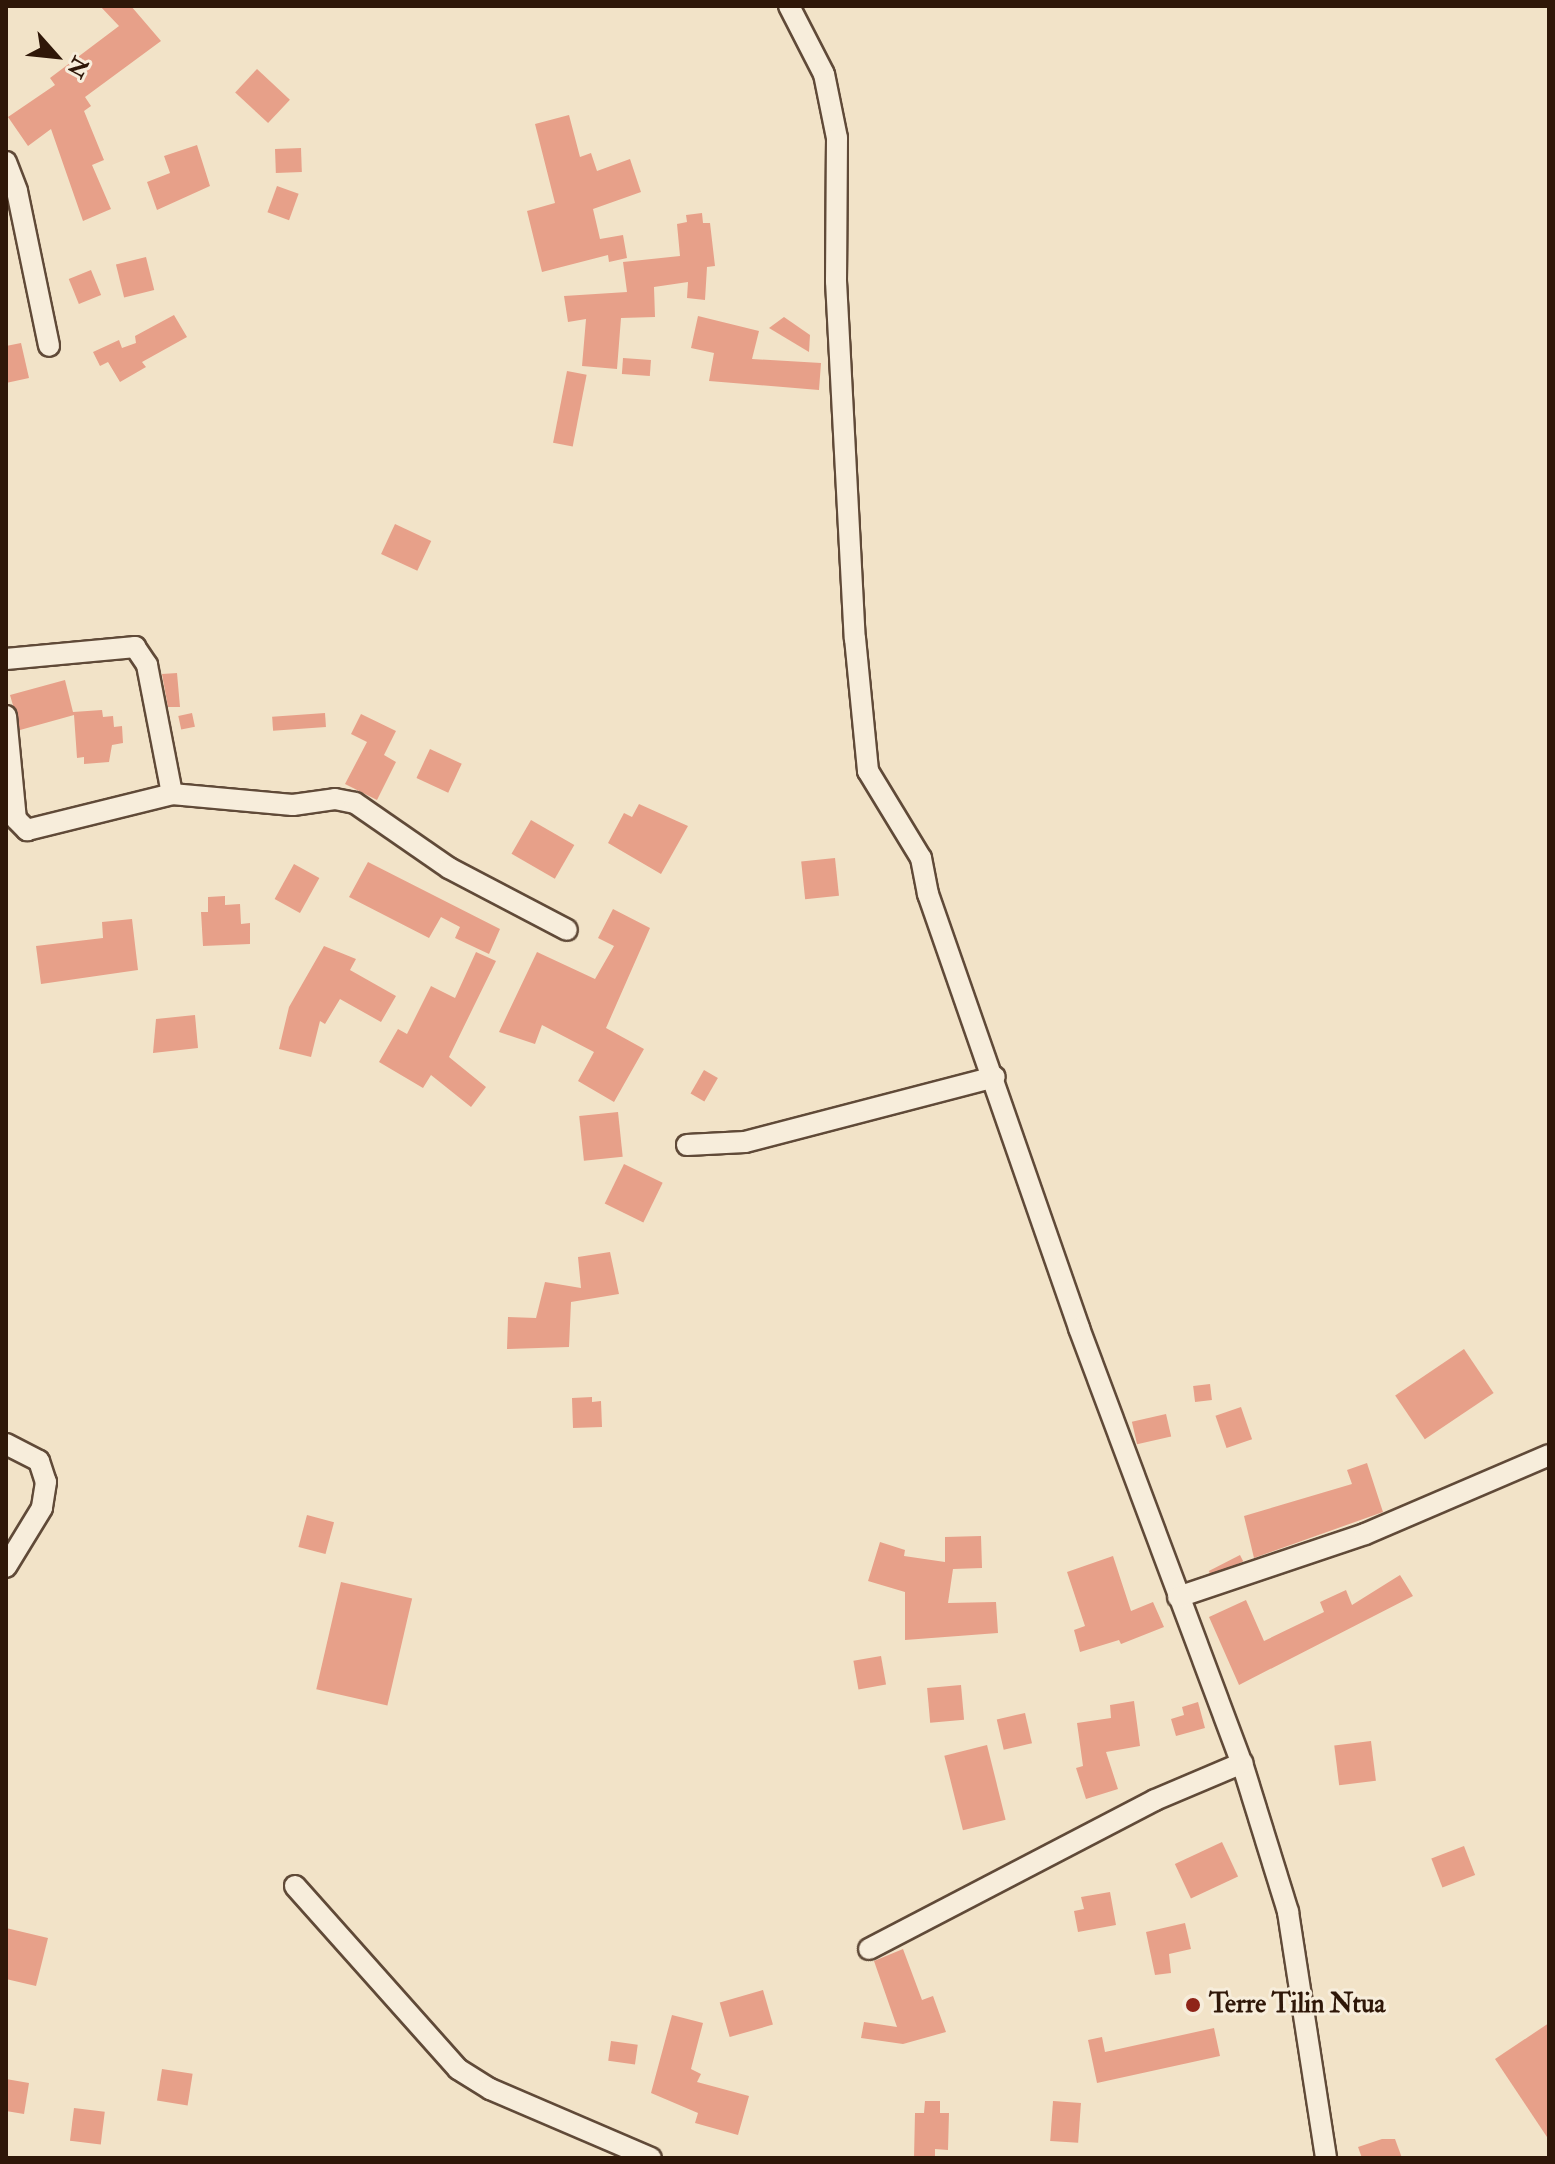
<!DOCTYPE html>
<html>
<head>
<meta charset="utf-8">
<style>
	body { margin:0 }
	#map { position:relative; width:1555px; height:2164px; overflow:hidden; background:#f2e3c8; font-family:"IM FELL Double Pica",serif }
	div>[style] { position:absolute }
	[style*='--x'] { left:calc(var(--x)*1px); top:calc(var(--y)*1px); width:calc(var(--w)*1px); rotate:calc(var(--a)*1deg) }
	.building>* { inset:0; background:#e7a089; transform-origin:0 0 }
	.roads { filter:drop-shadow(2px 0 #604a38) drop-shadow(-2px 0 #604a38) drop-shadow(0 2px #604a38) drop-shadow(0 -2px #604a38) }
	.minor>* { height:20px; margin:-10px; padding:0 10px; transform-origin:10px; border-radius:10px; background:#f7eddb }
	.dots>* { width:22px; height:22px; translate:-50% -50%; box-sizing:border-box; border:4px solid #f7eddb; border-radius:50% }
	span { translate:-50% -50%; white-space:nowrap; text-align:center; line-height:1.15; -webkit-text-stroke:6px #f7eddb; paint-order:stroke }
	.poi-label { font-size:26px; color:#2f1708; font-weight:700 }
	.left { translate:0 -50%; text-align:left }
	.frame { position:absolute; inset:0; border:8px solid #2f1708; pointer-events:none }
	.north { position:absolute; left:16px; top:16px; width:80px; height:80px; -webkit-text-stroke:6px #f7eddb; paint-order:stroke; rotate:117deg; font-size:22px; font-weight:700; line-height:32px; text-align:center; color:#2f1708 }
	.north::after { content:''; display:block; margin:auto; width:28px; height:36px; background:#2f1708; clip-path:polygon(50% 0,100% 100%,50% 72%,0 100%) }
</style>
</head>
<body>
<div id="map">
	<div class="building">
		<i style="clip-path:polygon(100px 6px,131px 6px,161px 41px,85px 97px,91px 106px,84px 111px,104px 160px,92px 165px,111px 209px,83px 221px,51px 129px,28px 146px,8px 117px,55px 85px,50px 78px,119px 26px)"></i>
		<i style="left:257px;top:69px;width:45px;height:32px;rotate:43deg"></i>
		<i style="clip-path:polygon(569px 115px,580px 157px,591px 153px,597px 171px,630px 159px,641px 192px,593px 209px,600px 239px,623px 235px,627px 258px,609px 262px,608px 255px,542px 272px,527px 211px,555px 203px,535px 124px)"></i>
		<i style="clip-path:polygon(197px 145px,210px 186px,157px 210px,147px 182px,170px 173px,164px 156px)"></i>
		<i style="left:301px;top:148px;width:24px;height:26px;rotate:88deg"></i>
		<i style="left:277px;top:186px;width:23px;height:28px;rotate:20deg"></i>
		<i style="clip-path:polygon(702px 213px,703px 223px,710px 223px,715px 266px,707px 267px,705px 300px,687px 298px,688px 282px,654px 287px,655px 317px,621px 318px,617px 369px,582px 366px,586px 319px,568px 322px,564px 296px,627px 292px,623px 262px,680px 256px,677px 224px,687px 222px,686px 215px)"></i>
		<i style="left:146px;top:257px;width:34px;height:31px;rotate:76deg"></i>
		<i style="left:91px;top:270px;width:27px;height:24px;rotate:68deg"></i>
		<i style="clip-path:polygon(174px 315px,187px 337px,142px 362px,146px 367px,120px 382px,108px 362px,100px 366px,93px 352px,119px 340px,122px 348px,136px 343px,135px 336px)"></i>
		<i style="clip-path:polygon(698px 316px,759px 331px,752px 359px,821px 363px,819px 390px,709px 381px,714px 353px,691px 348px)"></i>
		<i style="clip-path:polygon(784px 317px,810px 335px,809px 352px,769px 328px)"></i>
		<i style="clip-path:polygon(21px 343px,29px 378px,6px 383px,6px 346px)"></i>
		<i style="left:623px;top:358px;width:28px;height:16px;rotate:4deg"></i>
		<i style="left:567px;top:371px;width:20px;height:73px;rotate:11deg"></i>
		<i style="left:395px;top:524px;width:40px;height:33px;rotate:25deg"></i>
		<i style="clip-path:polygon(177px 673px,180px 707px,168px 707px,162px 674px)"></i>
		<i style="clip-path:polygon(65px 680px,73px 712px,102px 710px,103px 717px,113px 716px,114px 727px,122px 726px,123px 743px,112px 745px,109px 762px,84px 764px,84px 757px,77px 758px,74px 715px,20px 730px,10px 695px)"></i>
		<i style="left:192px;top:713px;width:14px;height:14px;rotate:78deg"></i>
		<i style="left:325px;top:713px;width:14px;height:53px;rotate:86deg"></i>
		<i style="clip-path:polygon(361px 714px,396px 731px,384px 755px,396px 762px,377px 800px,345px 784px,367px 742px,351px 734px)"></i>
		<i style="left:430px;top:749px;width:35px;height:32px;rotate:25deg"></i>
		<i style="clip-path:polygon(639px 804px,688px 826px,661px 874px,608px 843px,624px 813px,632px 817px)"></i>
		<i style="left:531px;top:820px;width:50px;height:39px;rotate:30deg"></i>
		<i style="left:835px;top:858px;width:38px;height:34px;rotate:84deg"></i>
		<i style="clip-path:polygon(368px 862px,500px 929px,489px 954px,455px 938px,460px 927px,441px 917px,429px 938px,349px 897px)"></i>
		<i style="left:294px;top:864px;width:29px;height:40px;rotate:29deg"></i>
		<i style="clip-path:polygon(225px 896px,225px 905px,240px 904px,241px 924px,250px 923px,250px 944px,203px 946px,201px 912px,208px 912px,208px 897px)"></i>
		<i style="clip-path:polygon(613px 909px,650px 928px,606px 1028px,644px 1049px,614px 1102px,578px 1081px,594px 1052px,542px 1025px,535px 1044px,499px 1032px,537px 952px,595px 979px,614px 946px,598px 938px)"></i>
		<i style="clip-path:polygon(132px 919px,138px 970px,41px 984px,36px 946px,103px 938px,102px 922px)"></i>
		<i style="clip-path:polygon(324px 946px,356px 959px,350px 970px,396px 996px,381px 1022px,340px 999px,325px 1024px,320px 1021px,311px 1057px,279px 1049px,289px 1007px)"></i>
		<i style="clip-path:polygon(476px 952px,496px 961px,449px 1057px,486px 1087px,471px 1107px,431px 1075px,423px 1088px,379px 1062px,398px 1029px,407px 1034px,431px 986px,455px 998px)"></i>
		<i style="clip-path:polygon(195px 1015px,198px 1048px,153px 1053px,156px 1019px)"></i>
		<i style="left:704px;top:1070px;width:16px;height:27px;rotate:30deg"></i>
		<i style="left:618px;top:1112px;width:45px;height:39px;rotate:84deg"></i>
		<i style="left:624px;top:1164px;width:43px;height:44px;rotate:26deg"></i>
		<i style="clip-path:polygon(610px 1252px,619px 1294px,571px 1302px,569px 1347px,507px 1349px,508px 1317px,536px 1318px,545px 1282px,581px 1288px,578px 1257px)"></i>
		<i style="left:1464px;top:1349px;width:53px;height:83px;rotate:56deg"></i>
		<i style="left:1210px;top:1384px;width:16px;height:17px;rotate:83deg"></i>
		<i style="clip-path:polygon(592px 1397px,592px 1402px,601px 1401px,602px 1427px,573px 1428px,572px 1398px)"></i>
		<i style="left:1241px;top:1407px;width:34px;height:27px;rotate:71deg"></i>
		<i style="left:1166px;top:1414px;width:23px;height:35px;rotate:77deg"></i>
		<i style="clip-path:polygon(1367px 1463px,1383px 1512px,1254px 1558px,1244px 1516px,1352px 1484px,1347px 1470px)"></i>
		<i style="left:307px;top:1515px;width:28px;height:33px;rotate:15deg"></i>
		<i style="clip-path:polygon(981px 1536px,982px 1568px,953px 1569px,948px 1603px,996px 1602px,998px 1633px,905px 1640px,905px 1592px,868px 1581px,880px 1542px,905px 1550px,904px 1556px,945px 1562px,945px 1537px)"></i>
		<i style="left:1240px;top:1555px;width:7px;height:35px;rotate:63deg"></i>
		<i style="clip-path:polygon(1113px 1556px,1131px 1611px,1153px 1602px,1164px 1627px,1121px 1644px,1119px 1640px,1080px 1652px,1074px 1630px,1085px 1626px,1067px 1572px)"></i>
		<i style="clip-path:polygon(1400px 1575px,1413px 1596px,1239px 1685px,1209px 1617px,1246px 1600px,1264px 1641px,1324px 1612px,1320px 1602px,1346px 1590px,1352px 1605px)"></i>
		<i style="left:341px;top:1582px;width:73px;height:110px;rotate:13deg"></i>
		<i style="left:881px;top:1656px;width:29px;height:28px;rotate:80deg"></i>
		<i style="left:961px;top:1685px;width:35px;height:34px;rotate:85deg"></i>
		<i style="clip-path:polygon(1134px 1701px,1140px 1746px,1106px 1752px,1118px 1789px,1086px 1799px,1076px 1768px,1083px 1766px,1077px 1723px,1111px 1718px,1110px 1705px)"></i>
		<i style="clip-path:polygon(1198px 1702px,1205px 1728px,1176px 1736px,1171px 1719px,1184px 1715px,1182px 1707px)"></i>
		<i style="left:1025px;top:1713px;width:31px;height:29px;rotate:77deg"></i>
		<i style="left:1371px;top:1741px;width:40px;height:37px;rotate:83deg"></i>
		<i style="left:987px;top:1745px;width:77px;height:44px;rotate:76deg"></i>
		<i style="left:1222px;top:1842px;width:38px;height:52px;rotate:65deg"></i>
		<i style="left:1464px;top:1846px;width:31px;height:35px;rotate:69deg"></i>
		<i style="clip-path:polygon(1110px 1892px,1116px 1925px,1078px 1932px,1074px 1911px,1084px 1909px,1081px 1897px)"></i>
		<i style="clip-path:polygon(1185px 1923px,1191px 1949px,1169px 1954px,1171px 1973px,1155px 1975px,1146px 1932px)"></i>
		<i style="clip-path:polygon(6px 1928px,48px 1938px,36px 1986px,6px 1979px)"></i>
		<i style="clip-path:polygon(903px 1949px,922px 2000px,933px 1996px,946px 2032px,903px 2044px,861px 2038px,864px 2022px,897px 2027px,874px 1961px)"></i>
		<i style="left:763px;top:1990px;width:36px;height:45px;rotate:74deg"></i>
		<i style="clip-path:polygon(672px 2015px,703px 2023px,691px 2069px,701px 2074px,697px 2082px,749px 2096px,738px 2135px,695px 2123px,698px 2113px,651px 2093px)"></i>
		<i style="clip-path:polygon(1549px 2023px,1549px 2140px,1495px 2059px)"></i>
		<i style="clip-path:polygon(1214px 2028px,1220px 2056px,1097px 2083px,1088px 2040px,1102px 2037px,1105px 2052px)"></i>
		<i style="left:611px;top:2041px;width:27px;height:20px;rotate:8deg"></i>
		<i style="left:162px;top:2069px;width:31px;height:32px;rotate:9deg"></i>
		<i style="clip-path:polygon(6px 2079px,29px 2083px,24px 2114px,6px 2111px)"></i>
		<i style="clip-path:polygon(925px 2101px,940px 2101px,940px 2113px,949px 2113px,948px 2150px,935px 2149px,935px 2158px,914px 2158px,915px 2113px,924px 2113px)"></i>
		<i style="left:1053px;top:2101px;width:28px;height:40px;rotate:4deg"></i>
		<i style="left:74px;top:2108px;width:31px;height:33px;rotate:7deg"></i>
		<i style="clip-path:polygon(1382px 2139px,1395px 2139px,1402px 2158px,1362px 2158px,1358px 2147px)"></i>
	</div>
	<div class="roads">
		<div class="minor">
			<i style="--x:789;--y:6;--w:76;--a:62.8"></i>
			<i style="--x:824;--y:74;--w:65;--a:78.5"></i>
			<i style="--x:837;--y:138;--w:143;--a:90.4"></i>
			<i style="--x:836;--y:281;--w:358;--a:87"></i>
			<i style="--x:855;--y:638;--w:134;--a:84.4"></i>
			<i style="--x:868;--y:771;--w:102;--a:58.7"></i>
			<i style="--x:921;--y:858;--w:37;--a:79"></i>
			<i style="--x:928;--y:894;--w:460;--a:70.8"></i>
			<i style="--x:1079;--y:1328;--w:465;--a:69.5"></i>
			<i style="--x:1242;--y:1763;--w:156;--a:72.8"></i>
			<i style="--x:1288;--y:1912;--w:249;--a:81.2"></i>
			<i style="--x:6;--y:162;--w:31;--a:69"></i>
			<i style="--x:17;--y:191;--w:158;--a:78.3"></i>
			<i style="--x:6;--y:659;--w:130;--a:-5.3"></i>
			<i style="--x:135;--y:647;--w:22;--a:56"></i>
			<i style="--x:147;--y:665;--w:131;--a:79"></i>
			<i style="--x:172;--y:794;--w:121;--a:5.2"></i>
			<i style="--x:293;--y:805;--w:42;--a:-8.1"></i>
			<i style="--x:335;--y:799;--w:20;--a:11"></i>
			<i style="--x:355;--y:803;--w:114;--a:34.7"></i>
			<i style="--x:449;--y:868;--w:133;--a:27.7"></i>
			<i style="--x:6;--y:716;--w:103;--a:84.5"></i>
			<i style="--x:16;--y:819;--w:16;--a:45"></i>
			<i style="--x:27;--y:830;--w:149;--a:-13.9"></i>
			<i style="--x:687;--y:1145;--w:58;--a:-3"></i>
			<i style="--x:745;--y:1142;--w:258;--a:-14.6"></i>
			<i style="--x:6;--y:1444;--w:37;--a:27"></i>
			<i style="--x:39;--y:1461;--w:22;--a:72"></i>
			<i style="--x:46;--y:1482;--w:26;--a:99"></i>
			<i style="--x:42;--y:1508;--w:69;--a:121.4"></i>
			<i style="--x:1178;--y:1597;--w:197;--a:-18.6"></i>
			<i style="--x:1365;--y:1534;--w:200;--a:-23.2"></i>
			<i style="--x:295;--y:1886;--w:245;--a:48.3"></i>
			<i style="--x:458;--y:2069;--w:38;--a:32"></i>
			<i style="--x:490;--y:2089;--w:175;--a:23.2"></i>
			<i style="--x:869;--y:1949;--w:322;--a:-27.5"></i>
			<i style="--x:1155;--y:1800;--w:95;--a:-23"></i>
		</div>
	</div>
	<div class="dots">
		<i style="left:1193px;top:2005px;background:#8f2418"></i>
	</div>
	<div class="poi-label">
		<span class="left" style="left:1209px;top:2005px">Terre Tilin Ntua</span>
	</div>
	<div class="frame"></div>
	<div class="north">N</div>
</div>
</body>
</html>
